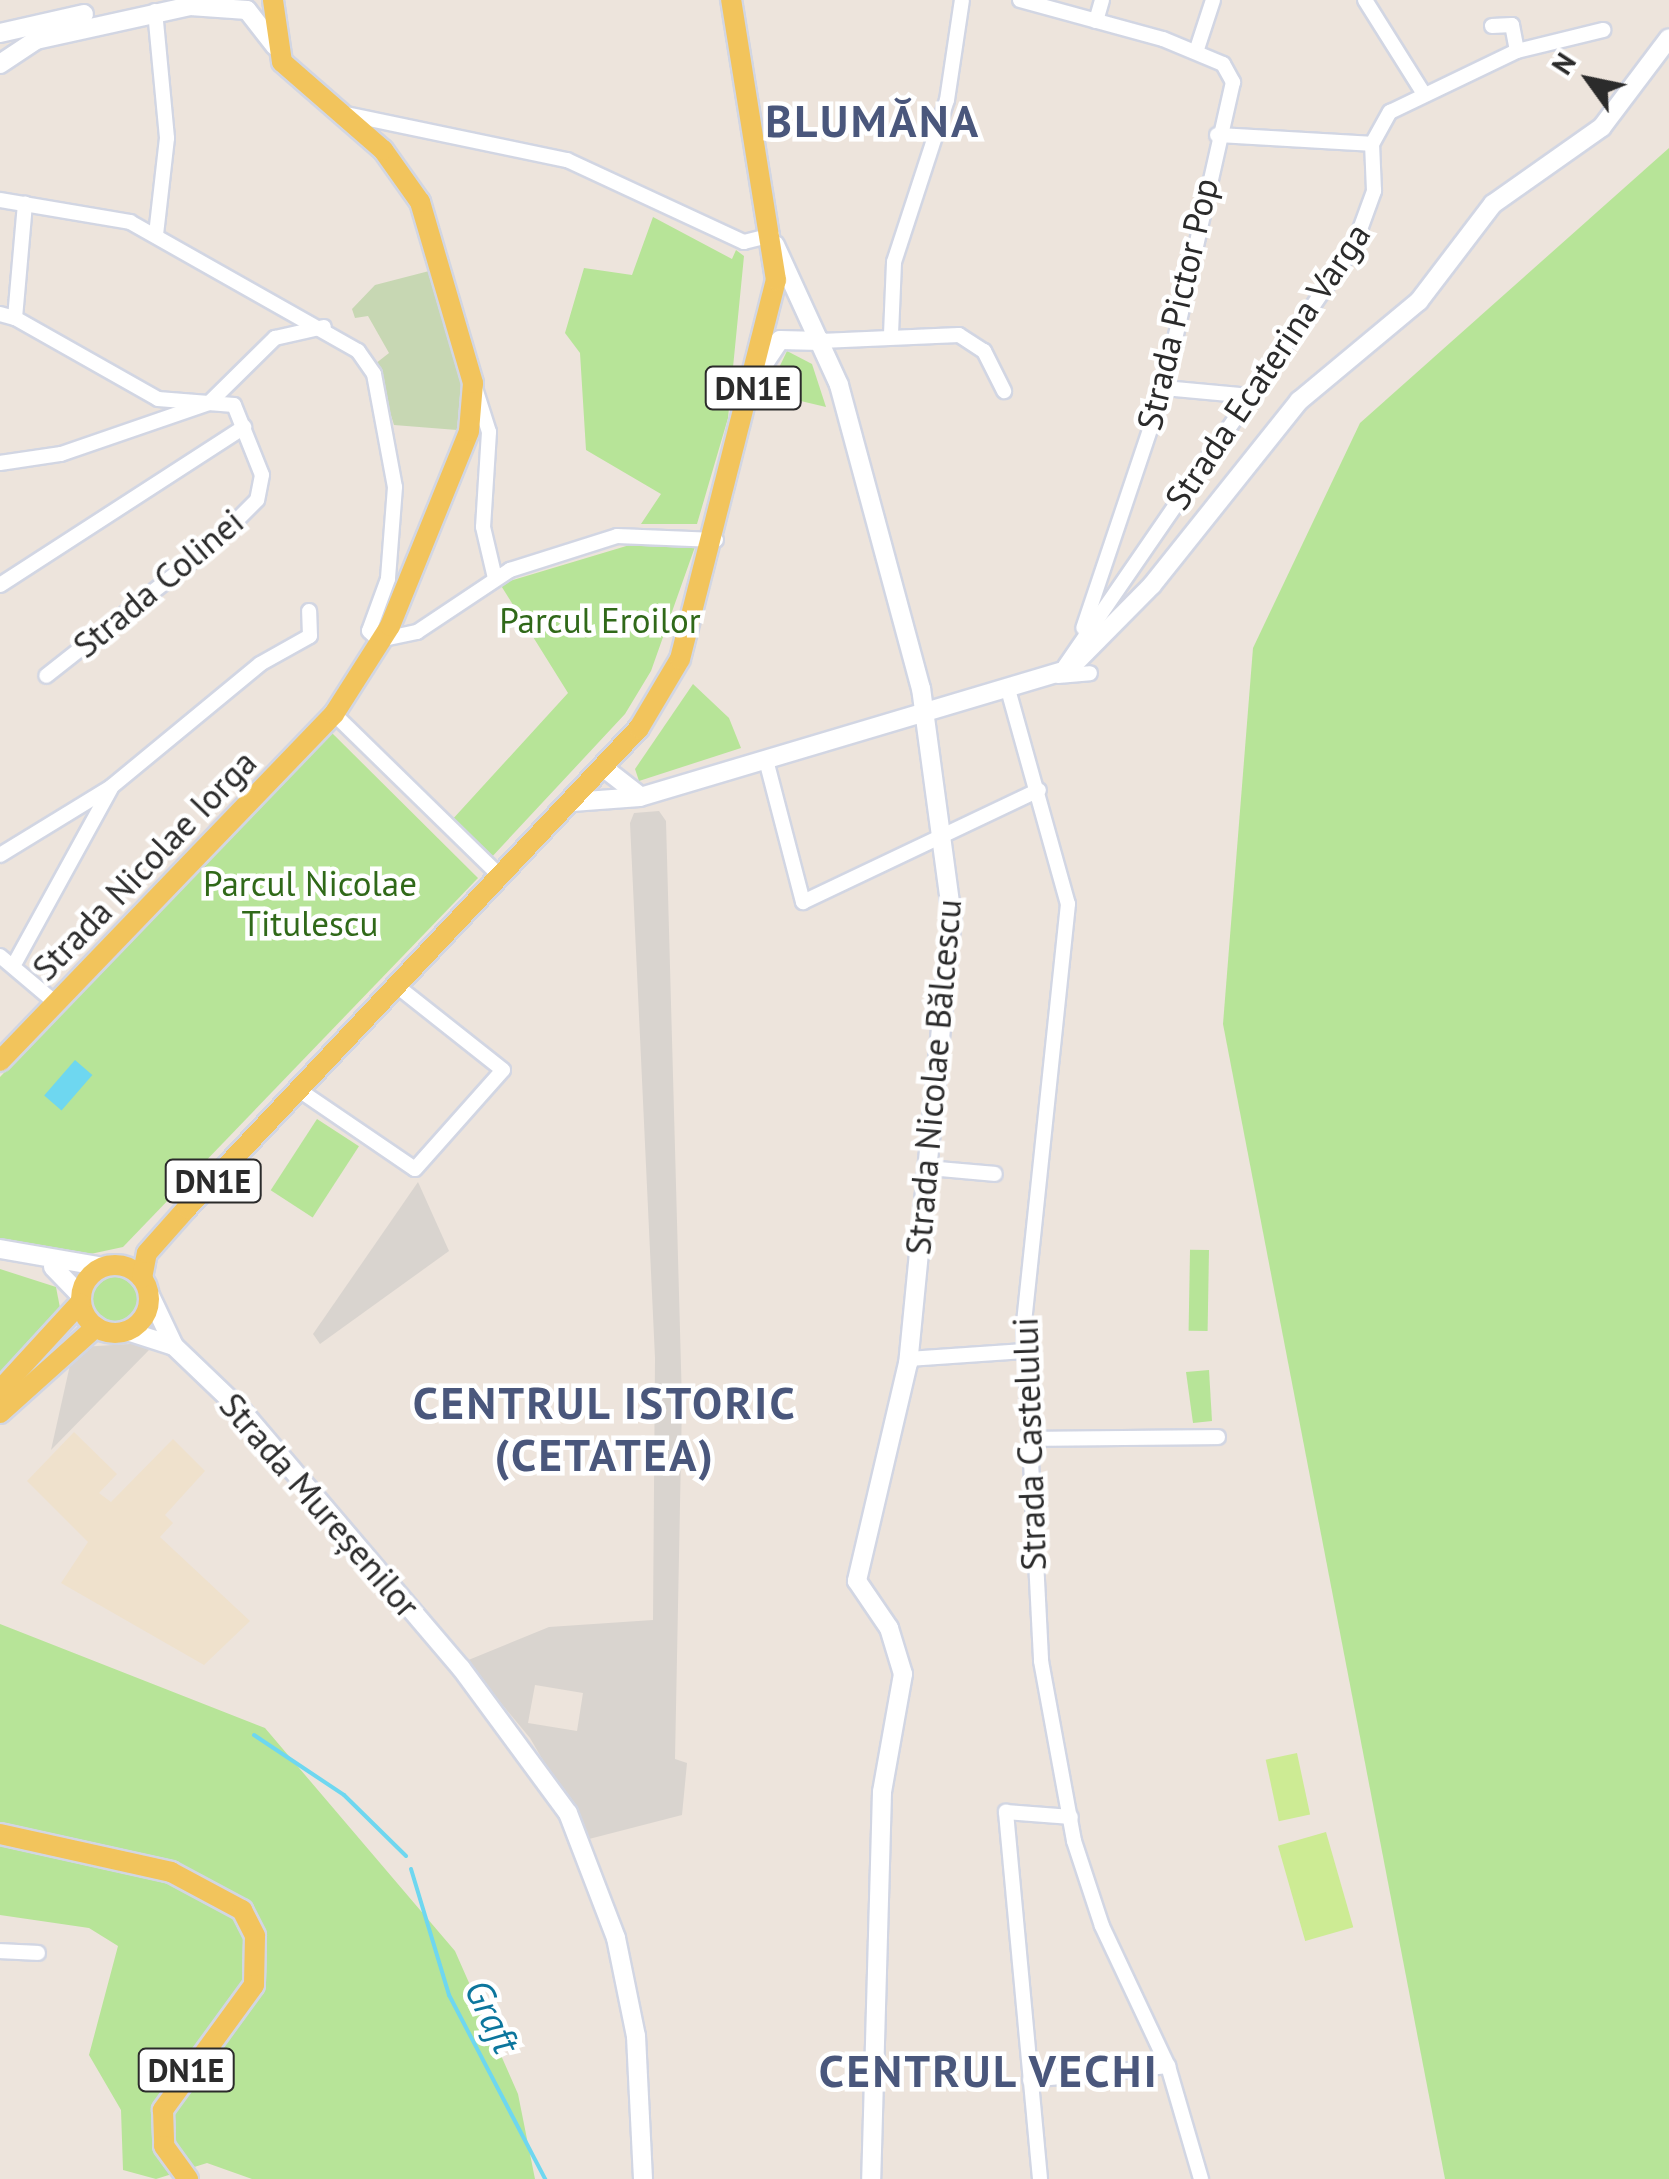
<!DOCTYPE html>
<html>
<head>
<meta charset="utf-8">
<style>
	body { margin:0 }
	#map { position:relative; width:1669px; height:2179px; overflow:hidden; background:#ede4dc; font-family:"PT Sans",sans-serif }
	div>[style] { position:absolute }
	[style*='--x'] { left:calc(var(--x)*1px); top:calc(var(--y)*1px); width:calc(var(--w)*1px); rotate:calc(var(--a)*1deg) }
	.education>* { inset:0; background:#efe1cc }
	.green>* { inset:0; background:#b7e498; transform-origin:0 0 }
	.round { border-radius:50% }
	.cemetery>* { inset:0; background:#c7d7b3 }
	.pitch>* { inset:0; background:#cdeb94; transform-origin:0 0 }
	.plaza>* { inset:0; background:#d9d4cf }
	.water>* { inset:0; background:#6ed7f0; transform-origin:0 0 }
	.stream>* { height:4px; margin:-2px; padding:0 2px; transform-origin:2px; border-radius:2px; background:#6ed7f0 }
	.roads { filter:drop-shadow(2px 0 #d2d6e3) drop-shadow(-2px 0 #d2d6e3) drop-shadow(0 2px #d2d6e3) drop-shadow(0 -2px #d2d6e3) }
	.minor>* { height:14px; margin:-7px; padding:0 7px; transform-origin:7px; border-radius:7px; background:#fff }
	.tertiary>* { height:18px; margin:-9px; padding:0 9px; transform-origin:9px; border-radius:9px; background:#fff }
	.secondary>* { height:18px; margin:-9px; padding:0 9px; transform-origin:9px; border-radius:9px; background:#fff }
	.primary>* { height:20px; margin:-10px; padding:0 10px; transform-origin:10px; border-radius:10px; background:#f2c45c }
	.primary>.ring { margin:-10px; padding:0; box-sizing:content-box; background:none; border:20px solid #f2c45c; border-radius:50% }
	span { translate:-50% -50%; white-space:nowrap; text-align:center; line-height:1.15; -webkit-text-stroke:9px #fff; paint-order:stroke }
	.shield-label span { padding:2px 8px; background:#fff; border:2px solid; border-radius:8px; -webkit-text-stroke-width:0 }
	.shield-label { font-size:32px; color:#2b2b2b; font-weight:700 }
	.street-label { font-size:35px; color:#2b2b2b }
	.park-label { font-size:35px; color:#306919 }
	.water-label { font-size:38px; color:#0c769d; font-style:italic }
	.district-label { font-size:45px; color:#4a577c; font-weight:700; letter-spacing:2.5px }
	.north { position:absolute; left:1539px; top:30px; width:100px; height:100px; -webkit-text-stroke:8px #fff; paint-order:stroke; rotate:303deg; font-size:28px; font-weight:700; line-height:40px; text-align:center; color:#2b2b2b }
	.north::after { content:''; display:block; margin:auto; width:35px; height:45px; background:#2b2b2b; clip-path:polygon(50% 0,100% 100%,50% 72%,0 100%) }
</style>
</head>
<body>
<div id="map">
	<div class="education">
		<i style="clip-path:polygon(74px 1432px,117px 1474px,99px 1493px,111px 1502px,173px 1439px,205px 1471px,165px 1515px,173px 1523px,160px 1537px,250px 1621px,204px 1665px,61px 1583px,88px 1542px,27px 1481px)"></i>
	</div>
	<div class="green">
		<i style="clip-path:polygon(1669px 148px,1669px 2179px,1445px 2179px,1223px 1024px,1253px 648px,1360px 423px)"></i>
		<i style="clip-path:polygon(653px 217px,732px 259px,736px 250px,744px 256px,728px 418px,697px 524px,641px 524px,661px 494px,586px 450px,580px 353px,565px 333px,584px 268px,632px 275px)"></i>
		<i style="clip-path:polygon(787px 351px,812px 364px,826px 407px,767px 393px)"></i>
		<i style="clip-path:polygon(633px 544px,696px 544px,651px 671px,625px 714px,489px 860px,451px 821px,568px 693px,500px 584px)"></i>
		<i style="clip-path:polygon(693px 684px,729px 718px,741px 748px,639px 781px,635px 769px)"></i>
		<i style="clip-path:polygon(330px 731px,478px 878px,123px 1247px,81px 1256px,0 1242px,0 1077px)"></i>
		<i style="left:317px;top:1119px;width:50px;height:85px;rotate:33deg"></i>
		<i style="left:1209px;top:1250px;width:81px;height:19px;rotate:91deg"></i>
		<i style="clip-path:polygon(0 1269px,56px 1287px,60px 1308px,0 1379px)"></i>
		<i class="round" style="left:90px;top:1273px;width:52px;height:52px"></i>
		<i style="clip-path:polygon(1209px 1370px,1212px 1421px,1193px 1423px,1186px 1372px)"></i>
		<i style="clip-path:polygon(0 1624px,265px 1728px,455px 1951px,518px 2094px,535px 2179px,252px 2179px,207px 2163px,156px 2179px,123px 2170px,121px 2110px,89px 2055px,118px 1946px,89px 1928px,0 1915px)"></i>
	</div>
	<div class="cemetery">
		<i style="clip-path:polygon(433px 270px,462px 378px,457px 430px,394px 425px,375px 364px,389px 353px,368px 316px,355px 318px,352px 309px,375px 285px)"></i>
	</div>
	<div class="pitch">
		<i style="left:1297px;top:1753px;width:63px;height:32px;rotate:78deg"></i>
		<i style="left:1326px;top:1832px;width:99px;height:50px;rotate:74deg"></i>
	</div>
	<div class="plaza">
		<i style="clip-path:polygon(evenodd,659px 811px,666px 821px,682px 1403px,675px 1759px,687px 1763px,682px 1815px,589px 1839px,530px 1738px,466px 1661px,549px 1627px,653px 1620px,655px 1358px,630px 823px,634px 813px,659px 811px,535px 1685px,583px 1693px,577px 1731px,528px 1723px,535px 1685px)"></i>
		<i style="clip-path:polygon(418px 1182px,449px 1251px,320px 1344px,313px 1334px)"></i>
		<i style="clip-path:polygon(145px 1343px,150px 1349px,51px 1450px,72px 1356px,81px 1347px)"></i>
	</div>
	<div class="water">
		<i style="left:75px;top:1060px;width:23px;height:47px;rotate:41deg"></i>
	</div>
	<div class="stream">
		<i style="--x:254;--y:1735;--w:108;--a:33.7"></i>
		<i style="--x:344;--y:1795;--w:87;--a:44.5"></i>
		<i style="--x:411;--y:1869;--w:132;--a:73.2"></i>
		<i style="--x:449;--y:1995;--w:208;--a:62.4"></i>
	</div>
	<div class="roads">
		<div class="minor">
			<i style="--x:1020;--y:0;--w:148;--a:15.3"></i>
			<i style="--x:1163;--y:39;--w:65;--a:22.6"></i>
			<i style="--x:1223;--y:64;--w:21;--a:61"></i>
			<i style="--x:1233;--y:82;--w:314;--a:102.7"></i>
			<i style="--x:1164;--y:388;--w:253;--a:108.6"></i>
			<i style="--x:1365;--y:0;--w:107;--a:57.9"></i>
			<i style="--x:155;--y:11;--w:128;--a:84.6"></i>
			<i style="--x:167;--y:138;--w:97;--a:96.5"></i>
			<i style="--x:1096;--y:21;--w:22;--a:-74"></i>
			<i style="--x:1492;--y:26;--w:20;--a:-3"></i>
			<i style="--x:1512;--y:25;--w:26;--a:79"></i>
			<i style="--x:1196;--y:52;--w:55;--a:-71.9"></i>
			<i style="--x:346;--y:114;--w:226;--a:11.8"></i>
			<i style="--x:567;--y:160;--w:195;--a:24.9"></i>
			<i style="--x:744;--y:242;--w:29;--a:-14"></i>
			<i style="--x:1217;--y:135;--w:155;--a:3.3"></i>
			<i style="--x:0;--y:200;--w:132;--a:9.6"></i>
			<i style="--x:130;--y:222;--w:262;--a:29.5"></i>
			<i style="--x:358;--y:351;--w:28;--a:55"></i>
			<i style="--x:374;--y:374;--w:115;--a:79.5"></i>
			<i style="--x:395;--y:487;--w:92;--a:94.4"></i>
			<i style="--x:388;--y:579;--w:55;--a:110.1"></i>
			<i style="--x:369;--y:631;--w:13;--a:42"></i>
			<i style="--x:379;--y:640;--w:39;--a:-12"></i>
			<i style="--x:417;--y:632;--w:112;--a:-33.7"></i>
			<i style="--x:510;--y:570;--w:112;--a:-17.6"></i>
			<i style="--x:617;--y:536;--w:99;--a:2.3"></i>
			<i style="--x:0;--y:314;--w:16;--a:15"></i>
			<i style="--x:15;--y:318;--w:115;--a:-85"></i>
			<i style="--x:15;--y:318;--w:164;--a:29.5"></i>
			<i style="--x:158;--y:399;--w:76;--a:4.5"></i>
			<i style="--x:234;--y:405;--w:75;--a:68.2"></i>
			<i style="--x:262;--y:475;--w:25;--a:101"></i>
			<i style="--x:257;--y:500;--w:64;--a:135"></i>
			<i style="--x:212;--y:545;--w:211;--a:141.7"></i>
			<i style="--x:891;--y:334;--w:72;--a:-87.6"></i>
			<i style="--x:894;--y:262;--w:170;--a:-71.9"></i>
			<i style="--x:947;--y:100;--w:101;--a:-81.5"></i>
			<i style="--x:821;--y:341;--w:138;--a:-2.5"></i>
			<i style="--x:959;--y:335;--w:30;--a:33"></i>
			<i style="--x:984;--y:351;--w:45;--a:63.4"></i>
			<i style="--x:475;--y:388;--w:46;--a:72.3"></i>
			<i style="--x:489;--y:432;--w:95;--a:93.6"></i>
			<i style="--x:483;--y:527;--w:52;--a:76.8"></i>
			<i style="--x:1164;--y:388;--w:87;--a:5.3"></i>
			<i style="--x:0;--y:463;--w:62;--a:-8.4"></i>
			<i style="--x:61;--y:454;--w:157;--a:-19"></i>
			<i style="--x:209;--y:403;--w:93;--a:-44.6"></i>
			<i style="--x:275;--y:338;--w:50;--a:-12.7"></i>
			<i style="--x:0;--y:585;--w:291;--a:-32.9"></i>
			<i style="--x:1065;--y:666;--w:510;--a:-55.47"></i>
			<i style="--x:1354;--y:246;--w:59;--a:-70"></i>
			<i style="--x:1374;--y:191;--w:47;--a:-92.4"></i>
			<i style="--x:1372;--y:144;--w:37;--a:-61"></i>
			<i style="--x:1390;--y:112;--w:141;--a:-25.7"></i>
			<i style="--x:1517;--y:51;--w:89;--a:-13.7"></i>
			<i style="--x:1058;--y:676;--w:32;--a:-5"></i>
			<i style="--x:1009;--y:693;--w:219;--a:74.4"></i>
			<i style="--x:1068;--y:904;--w:421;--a:96"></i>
			<i style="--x:1024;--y:1323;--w:338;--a:87.1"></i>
			<i style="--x:1041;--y:1661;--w:183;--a:79.6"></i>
			<i style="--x:1074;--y:1841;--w:89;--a:71.8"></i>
			<i style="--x:1102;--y:1926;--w:155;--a:64.8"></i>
			<i style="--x:1168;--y:2066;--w:118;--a:73.7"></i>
			<i style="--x:334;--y:714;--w:232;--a:44.3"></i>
			<i style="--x:766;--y:760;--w:147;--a:75.4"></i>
			<i style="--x:803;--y:902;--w:261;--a:-25.4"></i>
			<i style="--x:0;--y:855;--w:130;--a:-31.5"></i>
			<i style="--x:111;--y:787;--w:193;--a:-39.5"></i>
			<i style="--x:260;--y:664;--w:57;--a:-29.2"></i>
			<i style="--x:310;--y:636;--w:25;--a:-92"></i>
			<i style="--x:0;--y:956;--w:75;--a:40.1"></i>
			<i style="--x:16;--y:961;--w:197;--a:-61.2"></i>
			<i style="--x:299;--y:1090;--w:140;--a:34.3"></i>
			<i style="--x:415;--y:1169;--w:132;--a:-48.4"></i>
			<i style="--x:503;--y:1070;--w:135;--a:-141.6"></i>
			<i style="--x:928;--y:1168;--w:67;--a:5.1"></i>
			<i style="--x:908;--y:1359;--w:117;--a:-3.9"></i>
			<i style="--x:1029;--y:1439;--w:189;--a:-0.6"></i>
			<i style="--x:0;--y:1951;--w:38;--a:3"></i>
			<i style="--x:1030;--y:2080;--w:139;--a:-5.8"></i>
			<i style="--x:1040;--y:2179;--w:369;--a:-95.3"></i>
			<i style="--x:1006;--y:1812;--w:65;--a:4.4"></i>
		</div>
		<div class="tertiary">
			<i style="--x:0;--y:33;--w:86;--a:-12.7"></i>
			<i style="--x:0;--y:64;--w:43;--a:-33.7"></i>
			<i style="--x:36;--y:40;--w:158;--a:-12.4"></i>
			<i style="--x:190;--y:6;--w:57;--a:4"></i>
			<i style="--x:247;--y:10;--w:46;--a:52.1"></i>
			<i style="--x:775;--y:245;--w:154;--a:65.4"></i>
			<i style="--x:839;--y:385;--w:314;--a:74.9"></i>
			<i style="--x:921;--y:688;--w:230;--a:82.3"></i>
			<i style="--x:952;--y:916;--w:449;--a:95.6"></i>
			<i style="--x:908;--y:1363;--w:224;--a:103.2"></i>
			<i style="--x:857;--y:1581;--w:57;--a:55.8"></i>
			<i style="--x:889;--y:1628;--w:48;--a:73.1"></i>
			<i style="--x:903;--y:1674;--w:120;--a:100.1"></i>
			<i style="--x:882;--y:1792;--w:387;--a:91.6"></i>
			<i style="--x:759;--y:371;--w:37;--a:-56"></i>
			<i style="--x:780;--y:340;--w:41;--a:1.4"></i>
			<i style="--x:604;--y:768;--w:46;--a:37.9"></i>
			<i style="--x:572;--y:802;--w:68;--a:-4.2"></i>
			<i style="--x:640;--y:797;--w:448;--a:-16.6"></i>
			<i style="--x:1069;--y:669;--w:118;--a:-45.3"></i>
			<i style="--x:1152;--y:585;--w:236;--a:-51.4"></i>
			<i style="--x:1299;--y:401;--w:156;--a:-39.8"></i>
			<i style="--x:1419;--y:301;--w:122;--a:-52.7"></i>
			<i style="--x:1493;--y:204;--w:133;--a:-35.2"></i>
			<i style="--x:1602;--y:127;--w:111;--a:-53"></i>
			<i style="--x:148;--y:1291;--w:61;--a:64.7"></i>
			<i style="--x:174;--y:1346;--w:95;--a:43.7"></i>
			<i style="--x:243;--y:1412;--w:336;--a:49.6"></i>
			<i style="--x:461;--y:1668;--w:180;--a:53.6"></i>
			<i style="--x:568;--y:1813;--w:134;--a:69"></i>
			<i style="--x:616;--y:1938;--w:100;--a:78.5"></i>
			<i style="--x:636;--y:2036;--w:143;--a:87.2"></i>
			<i style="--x:127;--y:1331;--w:49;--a:17.7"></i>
		</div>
		<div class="secondary">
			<i style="--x:0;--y:1249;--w:106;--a:9.8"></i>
			<i style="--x:53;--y:1267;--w:40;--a:46"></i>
		</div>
		<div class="primary">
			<i style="--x:0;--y:1061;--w:482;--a:-46.1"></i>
			<i style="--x:334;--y:714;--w:104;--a:-57.5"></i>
			<i style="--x:390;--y:626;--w:210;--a:-67.9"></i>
			<i style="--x:469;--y:431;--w:48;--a:-85.2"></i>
			<i style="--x:473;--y:383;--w:189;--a:-106.3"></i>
			<i style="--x:420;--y:202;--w:64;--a:-125.4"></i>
			<i style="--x:383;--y:150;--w:134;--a:-138.9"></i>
			<i style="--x:282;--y:62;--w:63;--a:-98.3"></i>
			<i class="ring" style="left:81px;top:1265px;width:48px;height:48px"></i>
			<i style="--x:142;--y:1278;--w:25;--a:-79"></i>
			<i style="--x:147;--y:1253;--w:60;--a:-48.4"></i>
			<i style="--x:187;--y:1208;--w:659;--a:-46.72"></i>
			<i style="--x:639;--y:728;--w:80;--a:-59.3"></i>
			<i style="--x:680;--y:659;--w:391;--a:-75.8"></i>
			<i style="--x:776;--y:280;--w:284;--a:-99.1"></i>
			<i style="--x:0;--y:1390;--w:118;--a:-47.4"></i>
			<i style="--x:0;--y:1413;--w:129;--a:-41.9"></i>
			<i style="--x:0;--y:1834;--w:175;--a:12.5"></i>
			<i style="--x:171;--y:1872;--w:81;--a:28.2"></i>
			<i style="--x:242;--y:1910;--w:29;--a:63"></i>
			<i style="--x:255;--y:1936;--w:49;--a:91.2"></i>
			<i style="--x:254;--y:1985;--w:155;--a:126.1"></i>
			<i style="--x:163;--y:2110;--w:36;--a:88"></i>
			<i style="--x:164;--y:2146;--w:41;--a:54"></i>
		</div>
	</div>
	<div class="shield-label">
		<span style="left:753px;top:388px">DN1E</span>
		<span style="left:213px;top:1181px">DN1E</span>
		<span style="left:186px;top:2070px">DN1E</span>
	</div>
	<div class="street-label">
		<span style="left:1177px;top:304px;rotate:-77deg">Strada Pictor Pop</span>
		<span style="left:1267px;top:366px;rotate:-56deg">Strada Ecaterina Varga</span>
		<span style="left:158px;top:583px;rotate:-40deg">Strada Colinei</span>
		<span style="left:144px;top:865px;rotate:-46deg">Strada Nicolae Iorga</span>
		<span style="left:933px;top:1077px;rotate:-85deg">Strada Nicolae Bălcescu</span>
		<span style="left:1029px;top:1444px;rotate:-92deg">Strada Castelului</span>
		<span style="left:320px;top:1505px;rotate:49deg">Strada Mureșenilor</span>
	</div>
	<div class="park-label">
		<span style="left:600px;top:620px">Parcul Eroilor</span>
		<span style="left:310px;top:903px">Parcul Nicolae<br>Titulescu</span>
	</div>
	<div class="water-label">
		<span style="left:493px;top:2016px;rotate:64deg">Graft</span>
	</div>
	<div class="district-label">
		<span style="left:873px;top:121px">BLUMĂNA</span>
		<span style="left:605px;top:1429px">CENTRUL ISTORIC<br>(CETATEA)</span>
		<span style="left:989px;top:2071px">CENTRUL VECHI</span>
	</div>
	<div class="north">N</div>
</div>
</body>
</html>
